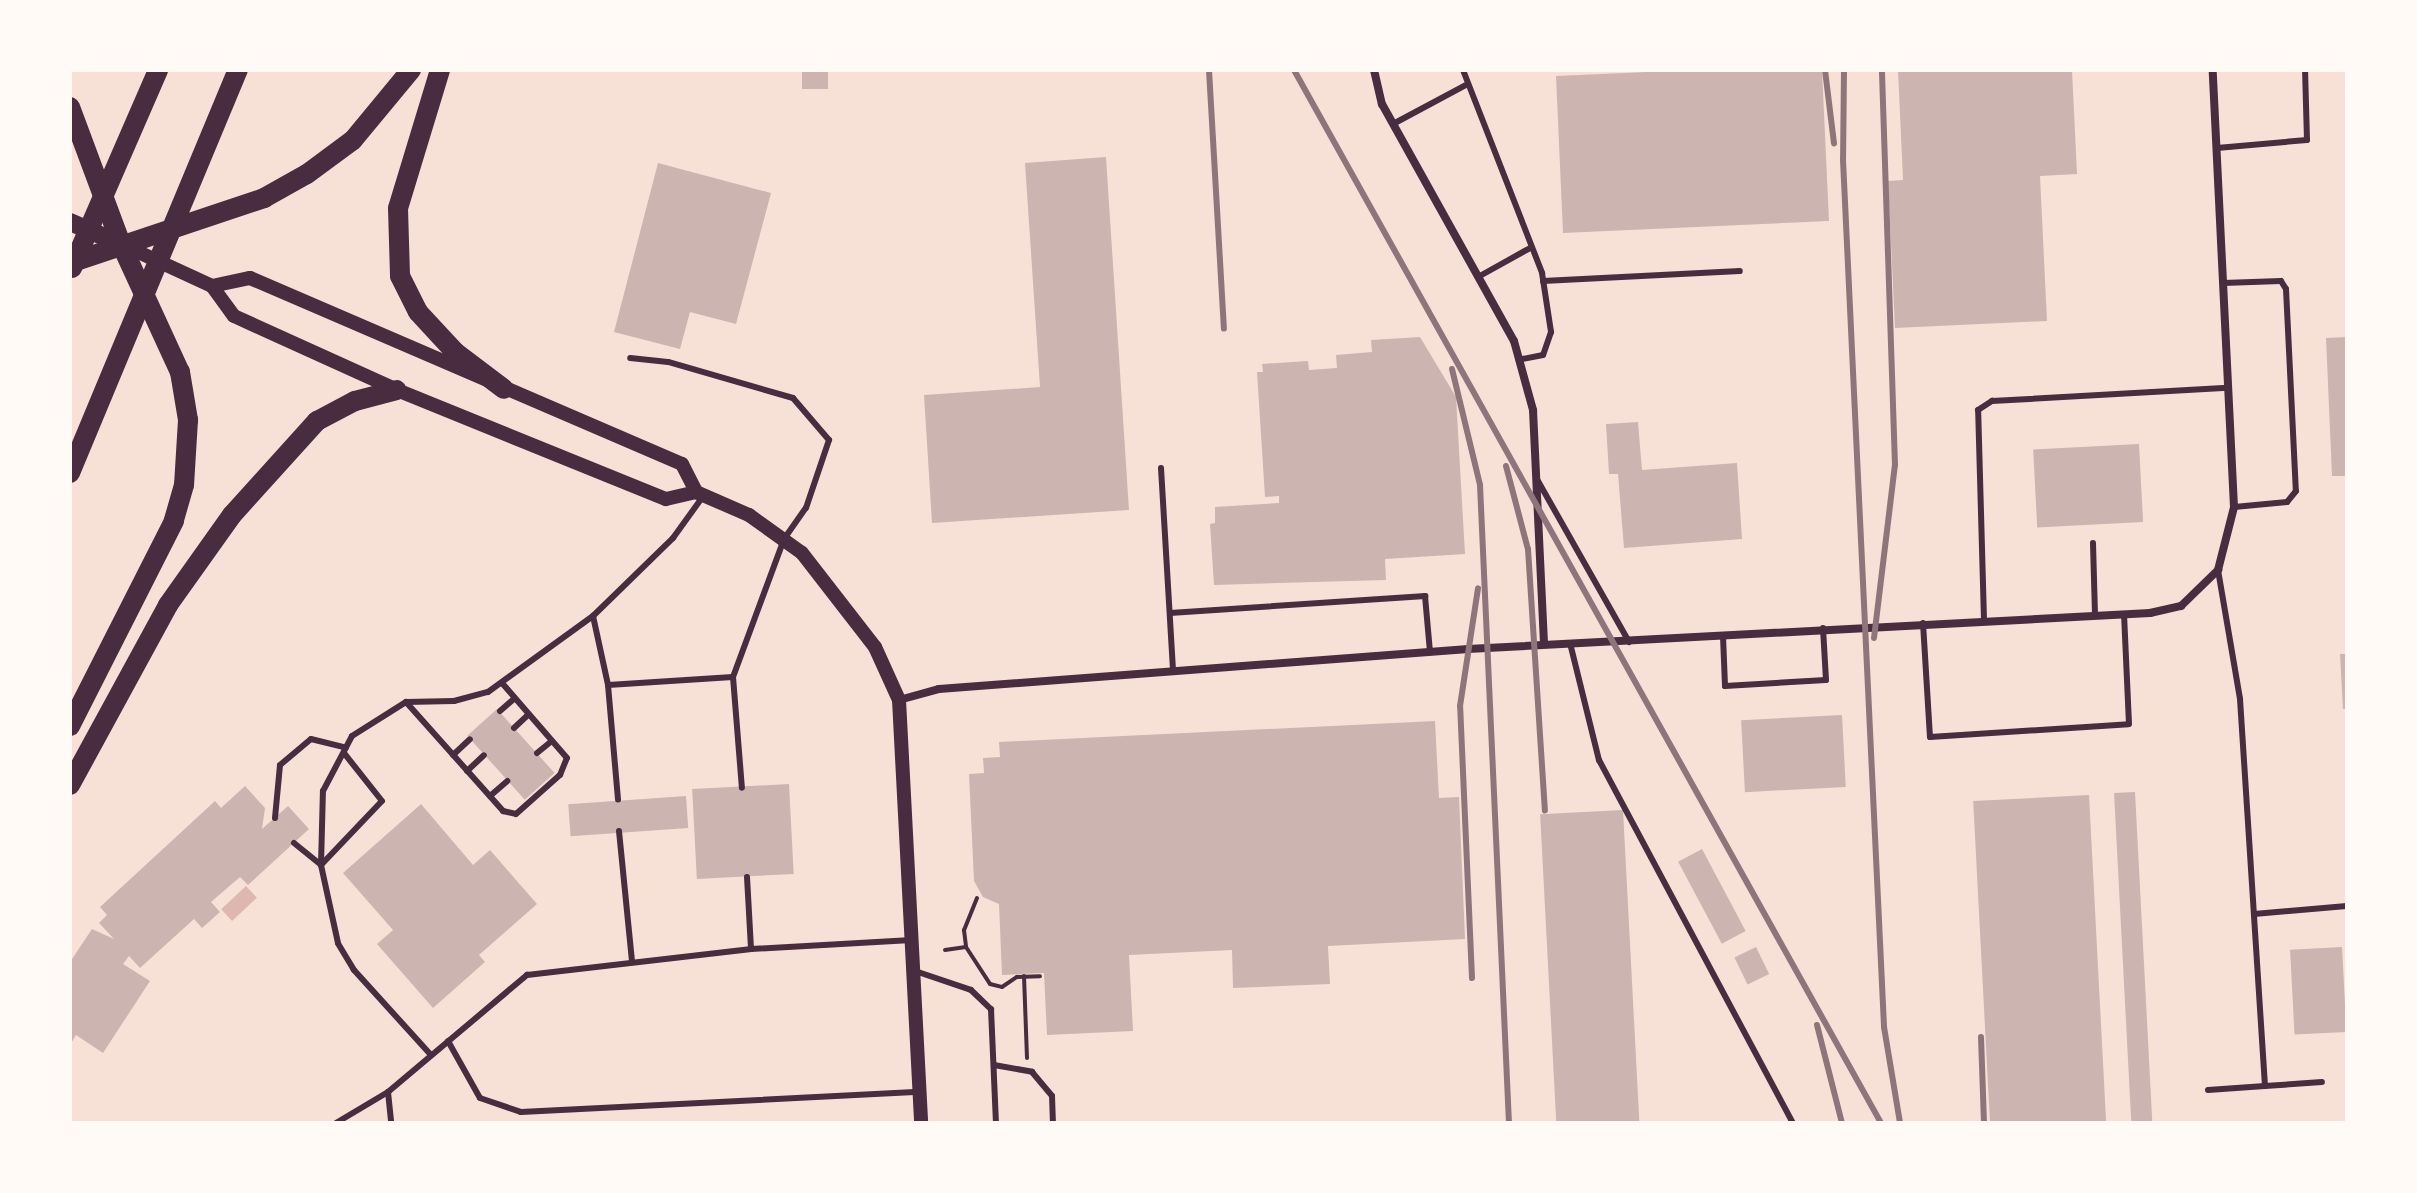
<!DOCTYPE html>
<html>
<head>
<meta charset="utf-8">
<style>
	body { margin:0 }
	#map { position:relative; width:2417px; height:1193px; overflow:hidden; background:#f7e1d7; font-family:Figtree,sans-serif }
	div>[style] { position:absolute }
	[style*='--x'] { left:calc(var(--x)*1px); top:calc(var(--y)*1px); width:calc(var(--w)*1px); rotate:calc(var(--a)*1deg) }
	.water>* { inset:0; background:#dcb8b0; transform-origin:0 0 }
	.building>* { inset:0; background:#ccb4b1; transform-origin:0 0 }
	.path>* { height:4px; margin:-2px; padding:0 2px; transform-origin:2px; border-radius:2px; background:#4a2c40 }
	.service>* { height:6px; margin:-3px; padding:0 3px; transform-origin:3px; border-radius:3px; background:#4a2c40 }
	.minor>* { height:8px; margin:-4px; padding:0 4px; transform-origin:4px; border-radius:4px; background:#4a2c40 }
	.tertiary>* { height:14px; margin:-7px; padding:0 7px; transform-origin:7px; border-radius:7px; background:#4a2c40 }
	.primary>* { height:18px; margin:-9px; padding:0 9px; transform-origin:9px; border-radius:9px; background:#4a2c40 }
	.motorway>* { height:20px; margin:-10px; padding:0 10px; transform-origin:10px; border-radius:10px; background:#4a2c40 }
	.rail>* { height:6px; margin:-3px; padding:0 3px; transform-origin:3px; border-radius:3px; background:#8f747c }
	span { translate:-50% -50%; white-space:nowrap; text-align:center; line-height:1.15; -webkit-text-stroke:7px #fffaf5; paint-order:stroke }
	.frame { position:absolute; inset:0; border:72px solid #fffaf5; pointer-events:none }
</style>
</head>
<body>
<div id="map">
	<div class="water">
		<i style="left:246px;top:886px;width:16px;height:34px;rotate:47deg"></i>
	</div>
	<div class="building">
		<i style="left:802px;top:70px;width:26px;height:19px"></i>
		<i style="clip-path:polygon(1692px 70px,1822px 70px,1829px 221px,1563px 233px,1556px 76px)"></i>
		<i style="clip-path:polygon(1898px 70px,2072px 70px,2077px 174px,2040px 176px,2047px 321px,1895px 328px,1888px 181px,1903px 180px)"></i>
		<i style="clip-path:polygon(1106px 157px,1129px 510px,932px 523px,924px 395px,1040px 387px,1025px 163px)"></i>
		<i style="clip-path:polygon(658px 163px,771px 193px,736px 324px,690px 312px,680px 349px,614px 332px)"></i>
		<i style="clip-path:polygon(1420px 337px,1456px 397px,1465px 554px,1385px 559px,1386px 580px,1214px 585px,1210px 524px,1215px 523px,1215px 507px,1279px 503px,1279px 496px,1265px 497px,1257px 372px,1263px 372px,1262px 364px,1308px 361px,1309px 370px,1337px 368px,1336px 355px,1372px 352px,1371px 340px)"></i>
		<i style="clip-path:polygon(2347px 337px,2347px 476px,2332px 476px,2326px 338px)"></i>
		<i style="clip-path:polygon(1638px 422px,1642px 470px,1737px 463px,1742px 539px,1624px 548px,1618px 474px,1609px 474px,1606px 424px)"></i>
		<i style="left:2139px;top:444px;width:78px;height:106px;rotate:87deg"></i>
		<i style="clip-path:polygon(2340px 654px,2347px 654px,2347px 709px,2343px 709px)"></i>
		<i style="left:497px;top:709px;width:86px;height:40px;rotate:48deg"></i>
		<i style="left:1842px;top:715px;width:72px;height:101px;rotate:87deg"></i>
		<i style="clip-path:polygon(1435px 721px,1439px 798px,1459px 797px,1465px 939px,1328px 946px,1330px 984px,1233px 988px,1232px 950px,1129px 955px,1133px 1031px,1047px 1035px,1044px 973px,1002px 975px,999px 904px,983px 897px,974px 881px,969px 774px,984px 773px,983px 758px,1000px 757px,999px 742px)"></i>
		<i style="left:789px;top:784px;width:90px;height:97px;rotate:87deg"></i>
		<i style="clip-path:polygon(245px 786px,265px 808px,262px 829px,288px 806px,309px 829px,248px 885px,240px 877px,211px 902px,220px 912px,202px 928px,194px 919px,140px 968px,129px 956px,123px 964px,150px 981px,103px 1053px,76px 1035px,70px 1045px,70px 962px,92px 929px,114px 939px,99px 923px,107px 915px,100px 907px,215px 801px,221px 808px)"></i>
		<i style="left:2135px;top:792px;width:332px;height:21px;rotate:87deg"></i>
		<i style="left:2089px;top:795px;width:329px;height:116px;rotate:87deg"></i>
		<i style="left:686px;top:796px;width:32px;height:118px;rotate:86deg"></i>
		<i style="clip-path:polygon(421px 804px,473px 865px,490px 850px,537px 904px,479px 955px,485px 962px,433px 1008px,377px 944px,393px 930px,343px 873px)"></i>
		<i style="left:1623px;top:810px;width:313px;height:83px;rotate:87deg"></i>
		<i style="left:1702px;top:849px;width:93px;height:27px;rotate:62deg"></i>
		<i style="left:1756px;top:947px;width:30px;height:24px;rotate:64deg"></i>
		<i style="left:2342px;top:947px;width:85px;height:52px;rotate:87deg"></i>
	</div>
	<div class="path">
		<i style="--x:977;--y:898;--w:35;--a:112"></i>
		<i style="--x:964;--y:930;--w:17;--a:83"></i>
		<i style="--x:966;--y:947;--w:44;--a:57"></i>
		<i style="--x:990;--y:984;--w:12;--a:14"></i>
		<i style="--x:1002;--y:987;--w:18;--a:-34"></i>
		<i style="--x:1017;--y:977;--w:23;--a:-2"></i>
		<i style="--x:945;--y:950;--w:21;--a:-8"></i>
		<i style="--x:1024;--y:976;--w:82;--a:87.9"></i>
	</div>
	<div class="service">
		<i style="--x:1463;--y:70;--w:218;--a:68.7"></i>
		<i style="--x:1542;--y:273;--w:60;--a:81.3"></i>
		<i style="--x:1551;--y:332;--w:24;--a:109"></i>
		<i style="--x:1543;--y:355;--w:25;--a:169"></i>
		<i style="--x:1393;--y:124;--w:85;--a:-28.1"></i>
		<i style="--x:2217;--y:148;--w:90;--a:-5.1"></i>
		<i style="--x:2307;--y:140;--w:70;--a:-91.6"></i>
		<i style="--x:1478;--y:277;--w:60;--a:-29.1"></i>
		<i style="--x:1543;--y:281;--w:197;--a:-2.9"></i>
		<i style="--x:2223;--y:283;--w:58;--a:-2"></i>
		<i style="--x:2281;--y:281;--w:9;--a:58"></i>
		<i style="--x:2286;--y:289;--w:202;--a:87.2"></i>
		<i style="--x:2296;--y:491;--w:14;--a:129"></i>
		<i style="--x:2287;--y:502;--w:53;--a:174.6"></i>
		<i style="--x:1161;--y:468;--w:203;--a:86.6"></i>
		<i style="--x:1538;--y:481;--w:185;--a:60.5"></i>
		<i style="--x:2093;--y:543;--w:73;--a:88.4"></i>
		<i style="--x:2218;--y:570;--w:131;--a:80.3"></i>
		<i style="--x:2240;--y:699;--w:215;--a:86.3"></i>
		<i style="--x:2254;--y:914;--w:93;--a:-4.9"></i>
		<i style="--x:1170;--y:613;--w:256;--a:-3.8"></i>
		<i style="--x:1425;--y:596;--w:56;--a:84.9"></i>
		<i style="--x:593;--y:616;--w:71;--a:77.7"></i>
		<i style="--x:608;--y:685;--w:115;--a:85"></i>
		<i style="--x:1984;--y:620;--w:210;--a:-91.6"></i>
		<i style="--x:1978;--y:410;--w:17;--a:-33"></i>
		<i style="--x:1992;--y:401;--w:236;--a:-3.2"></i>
		<i style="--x:1923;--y:623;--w:114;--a:86.5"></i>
		<i style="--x:1930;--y:737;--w:199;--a:-3.7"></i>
		<i style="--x:2129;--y:724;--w:110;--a:-92.6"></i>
		<i style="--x:1723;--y:636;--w:50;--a:87.7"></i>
		<i style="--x:1725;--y:686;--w:101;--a:-3.4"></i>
		<i style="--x:1826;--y:680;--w:52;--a:-93.3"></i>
		<i style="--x:1570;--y:643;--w:121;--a:76.1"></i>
		<i style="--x:1599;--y:760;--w:412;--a:61.9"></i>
		<i style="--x:733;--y:677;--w:111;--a:85.4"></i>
		<i style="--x:608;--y:685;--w:125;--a:-3.7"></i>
		<i style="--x:733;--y:677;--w:147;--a:-69.7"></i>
		<i style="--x:784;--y:539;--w:38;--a:-55"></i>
		<i style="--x:806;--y:508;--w:72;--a:-71.3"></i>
		<i style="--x:829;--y:440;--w:55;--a:-130.6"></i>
		<i style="--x:793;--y:398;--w:130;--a:-163.9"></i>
		<i style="--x:668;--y:362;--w:38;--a:-174"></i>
		<i style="--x:406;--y:702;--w:146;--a:48.3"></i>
		<i style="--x:503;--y:811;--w:13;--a:13"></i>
		<i style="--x:516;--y:814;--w:59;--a:-41.6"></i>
		<i style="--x:560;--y:775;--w:18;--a:-68"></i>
		<i style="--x:567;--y:758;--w:99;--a:-130.9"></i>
		<i style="--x:500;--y:711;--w:18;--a:-41"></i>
		<i style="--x:514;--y:728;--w:19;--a:-43"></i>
		<i style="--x:537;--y:753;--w:19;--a:-39"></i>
		<i style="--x:453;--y:755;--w:23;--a:-43"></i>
		<i style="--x:467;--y:771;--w:23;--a:-43"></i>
		<i style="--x:490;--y:796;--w:23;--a:-41"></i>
		<i style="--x:275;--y:818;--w:53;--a:-84.6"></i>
		<i style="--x:280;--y:765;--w:40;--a:-40"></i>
		<i style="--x:311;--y:739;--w:36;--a:14"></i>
		<i style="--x:619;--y:831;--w:132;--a:84.3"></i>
		<i style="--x:294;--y:843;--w:35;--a:39"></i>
		<i style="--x:321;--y:865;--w:88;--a:-46.4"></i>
		<i style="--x:382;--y:801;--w:61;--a:-128.4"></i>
		<i style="--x:747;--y:877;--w:72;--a:86.8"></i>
		<i style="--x:915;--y:971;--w:59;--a:18.7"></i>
		<i style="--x:971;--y:990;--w:28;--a:44"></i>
		<i style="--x:991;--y:1009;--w:114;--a:87.5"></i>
		<i style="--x:448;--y:1041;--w:65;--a:60.7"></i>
		<i style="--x:480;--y:1098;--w:43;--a:18.9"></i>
		<i style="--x:521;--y:1112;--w:399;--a:-2.9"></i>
		<i style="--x:431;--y:1055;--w:115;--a:-132.2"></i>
		<i style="--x:354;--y:970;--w:31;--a:-121"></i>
		<i style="--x:338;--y:943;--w:80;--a:-102.3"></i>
		<i style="--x:321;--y:865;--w:74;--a:-88.5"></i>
		<i style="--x:323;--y:791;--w:62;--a:-62.2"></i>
		<i style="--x:352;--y:736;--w:64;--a:-32.2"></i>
		<i style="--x:406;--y:702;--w:48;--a:-1.2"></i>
		<i style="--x:454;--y:701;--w:35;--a:-15"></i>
		<i style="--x:488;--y:692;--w:130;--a:-35.9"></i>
		<i style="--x:593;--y:616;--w:112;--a:-44.3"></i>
		<i style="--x:673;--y:538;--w:53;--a:-54.2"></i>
		<i style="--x:994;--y:1065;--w:39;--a:10"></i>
		<i style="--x:1032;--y:1072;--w:31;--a:50"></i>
		<i style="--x:1052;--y:1096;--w:27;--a:88"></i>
		<i style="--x:2265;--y:1086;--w:57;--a:-4"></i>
		<i style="--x:2208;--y:1090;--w:57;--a:-4"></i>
		<i style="--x:2265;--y:1086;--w:172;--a:-93.7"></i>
		<i style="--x:388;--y:1092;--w:31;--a:84"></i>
		<i style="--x:336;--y:1123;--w:61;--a:-30.8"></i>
		<i style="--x:388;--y:1092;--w:182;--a:-40.1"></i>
		<i style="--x:527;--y:975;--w:226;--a:-6.6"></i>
		<i style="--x:751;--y:949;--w:161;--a:-3.2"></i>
	</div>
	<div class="minor">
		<i style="--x:1374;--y:70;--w:35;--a:77"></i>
		<i style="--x:1382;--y:104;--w:271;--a:60.9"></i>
		<i style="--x:1514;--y:341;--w:72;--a:74.6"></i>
		<i style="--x:1533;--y:410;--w:234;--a:87.3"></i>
		<i style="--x:899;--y:700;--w:41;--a:-15.4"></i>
		<i style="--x:939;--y:689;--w:531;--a:-4.32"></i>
		<i style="--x:1468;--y:649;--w:683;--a:-3.02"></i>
		<i style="--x:2150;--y:613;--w:32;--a:-13"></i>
		<i style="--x:2181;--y:606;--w:52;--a:-44.2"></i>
		<i style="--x:2218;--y:570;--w:65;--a:-75.7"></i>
		<i style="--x:2234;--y:507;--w:438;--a:-92.8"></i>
	</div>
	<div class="tertiary">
		<i style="--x:121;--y:244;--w:100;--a:24.8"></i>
		<i style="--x:212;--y:286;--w:37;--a:54"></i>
		<i style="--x:234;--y:316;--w:179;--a:24.4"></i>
		<i style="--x:397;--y:390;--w:290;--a:22.1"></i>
		<i style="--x:666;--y:499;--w:31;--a:-13"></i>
		<i style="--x:696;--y:492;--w:58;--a:23.5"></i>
		<i style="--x:749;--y:515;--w:65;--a:35.6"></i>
		<i style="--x:802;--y:553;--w:119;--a:52.2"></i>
		<i style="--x:875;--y:647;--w:58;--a:65.6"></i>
		<i style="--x:899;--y:700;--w:424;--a:87"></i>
		<i style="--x:212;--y:286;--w:39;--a:-12"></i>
		<i style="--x:250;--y:278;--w:470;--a:23.3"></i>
		<i style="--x:682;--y:464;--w:31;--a:63"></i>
	</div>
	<div class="primary">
		<i style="--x:70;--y:222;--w:56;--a:23.3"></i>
	</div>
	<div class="motorway">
		<i style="--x:440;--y:70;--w:144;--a:106.9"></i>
		<i style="--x:398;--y:208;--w:68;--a:88.3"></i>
		<i style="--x:400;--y:276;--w:40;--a:63.4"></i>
		<i style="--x:418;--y:312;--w:54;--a:47.2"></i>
		<i style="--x:455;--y:352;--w:61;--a:37.1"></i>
		<i style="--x:70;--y:107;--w:146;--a:69.6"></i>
		<i style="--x:121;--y:244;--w:141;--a:65.3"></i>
		<i style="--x:180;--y:372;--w:49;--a:80.5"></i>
		<i style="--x:188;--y:420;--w:65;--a:93.5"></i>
		<i style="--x:184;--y:485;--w:37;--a:106"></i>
		<i style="--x:174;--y:521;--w:230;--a:116.9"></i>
		<i style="--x:70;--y:263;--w:205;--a:-18.5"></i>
		<i style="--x:264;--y:198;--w:49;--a:-29.2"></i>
		<i style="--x:307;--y:174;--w:57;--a:-36.5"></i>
		<i style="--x:353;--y:140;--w:91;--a:-50.4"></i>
		<i style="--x:72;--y:268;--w:216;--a:-66.5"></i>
		<i style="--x:70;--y:473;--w:437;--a:-67.4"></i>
		<i style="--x:70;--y:785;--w:205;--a:-61.4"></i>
		<i style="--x:168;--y:605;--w:110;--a:-54.6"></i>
		<i style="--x:232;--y:515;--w:127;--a:-47.9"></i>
		<i style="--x:317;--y:421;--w:43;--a:-27.8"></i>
		<i style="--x:355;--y:401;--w:43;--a:-14.7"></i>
	</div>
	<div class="rail">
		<i style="--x:1209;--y:70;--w:259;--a:86.7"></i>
		<i style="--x:1294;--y:70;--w:1206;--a:60.86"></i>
		<i style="--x:1825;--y:70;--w:74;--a:83"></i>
		<i style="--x:1844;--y:70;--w:90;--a:90.6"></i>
		<i style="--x:1843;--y:160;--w:868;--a:87.29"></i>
		<i style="--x:1884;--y:1027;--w:97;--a:80.5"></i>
		<i style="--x:1452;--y:369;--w:119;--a:76.4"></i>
		<i style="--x:1480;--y:485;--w:639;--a:87.4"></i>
		<i style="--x:1506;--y:466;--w:86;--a:75.2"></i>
		<i style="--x:1528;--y:549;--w:262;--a:86.3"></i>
		<i style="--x:1874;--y:638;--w:174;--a:-83.1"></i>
		<i style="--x:1895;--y:465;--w:395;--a:-91.9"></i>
		<i style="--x:1472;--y:978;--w:272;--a:-92.5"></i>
		<i style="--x:1460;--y:706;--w:119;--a:-81.3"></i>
		<i style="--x:1817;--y:1025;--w:101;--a:75.7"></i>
		<i style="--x:1981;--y:1037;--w:86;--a:88"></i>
	</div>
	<div class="frame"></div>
</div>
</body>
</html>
